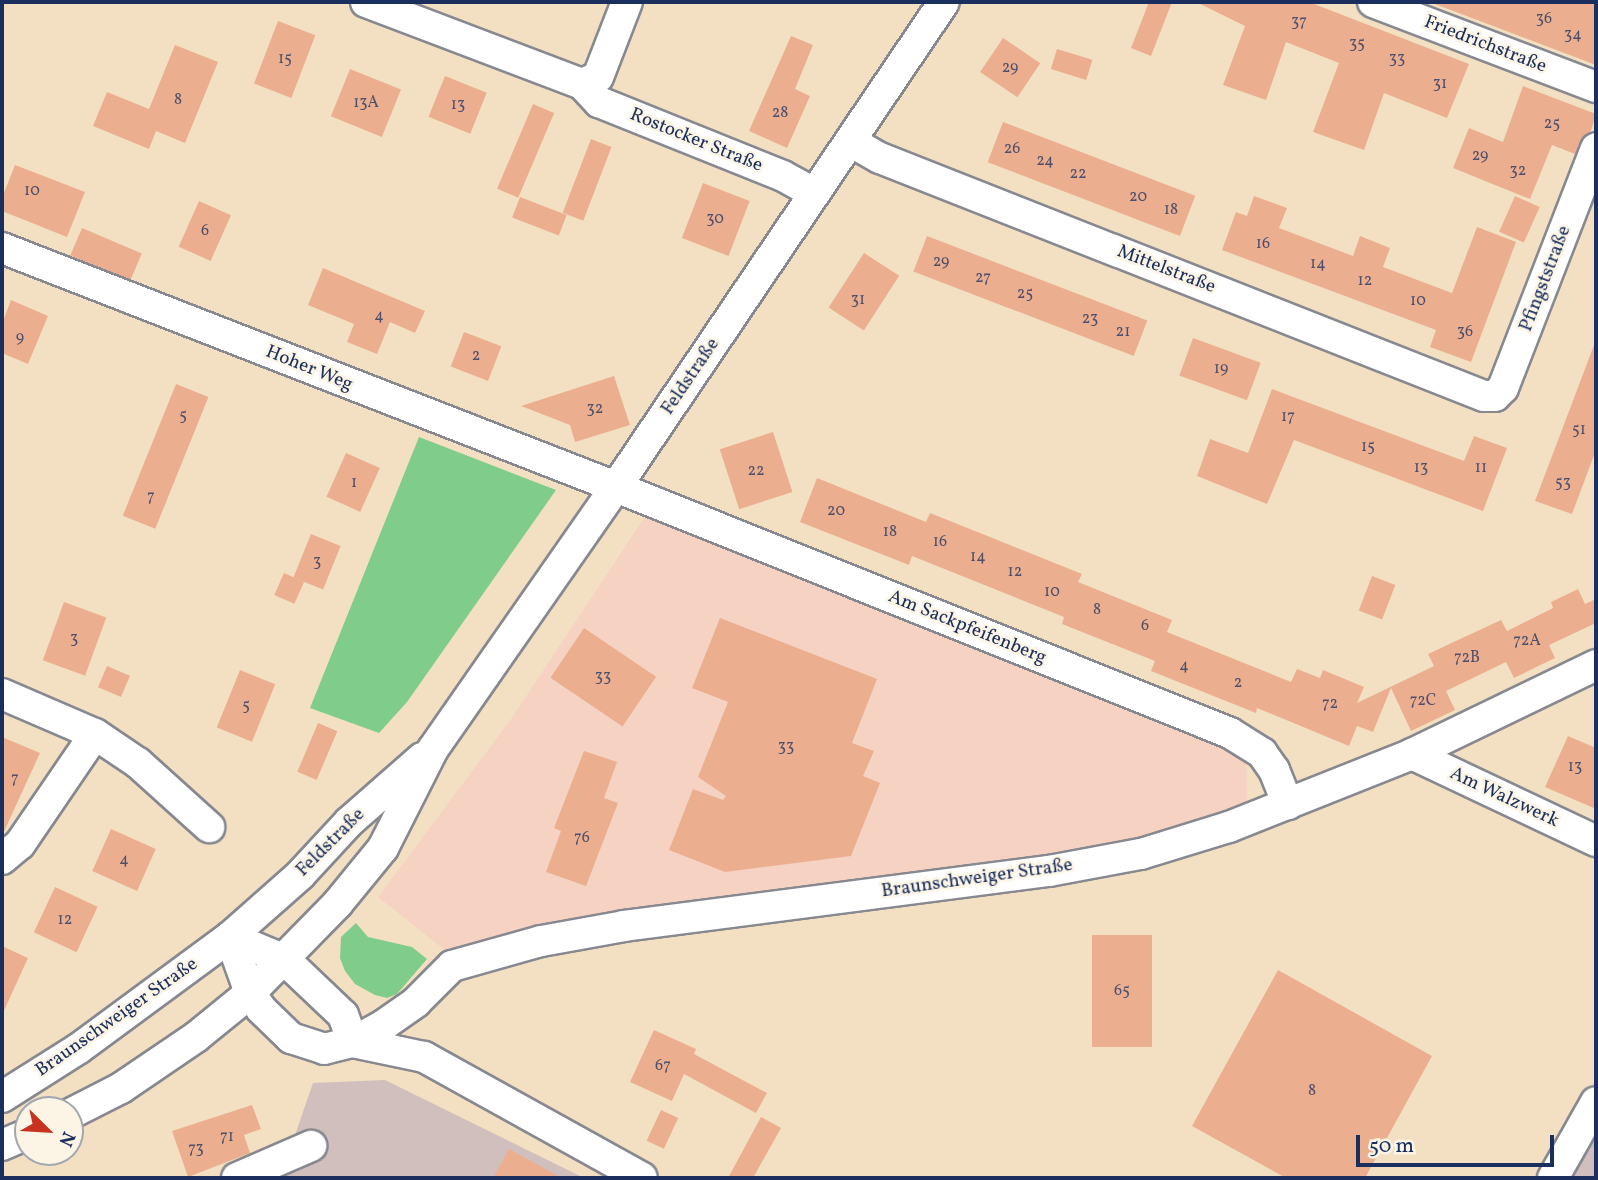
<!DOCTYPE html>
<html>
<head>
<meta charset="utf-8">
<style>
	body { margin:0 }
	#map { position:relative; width:1598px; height:1180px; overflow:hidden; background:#f3e0c2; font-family:Vollkorn,serif }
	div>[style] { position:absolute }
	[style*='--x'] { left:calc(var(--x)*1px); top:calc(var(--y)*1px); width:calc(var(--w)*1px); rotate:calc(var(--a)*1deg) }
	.built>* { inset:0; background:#f6d2c3 }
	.industrial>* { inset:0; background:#d1bfbd }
	.green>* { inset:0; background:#80cc8a }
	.building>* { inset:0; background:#ebaf90; transform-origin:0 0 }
	.roads { filter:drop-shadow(2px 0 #878890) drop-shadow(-2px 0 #878890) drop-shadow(0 2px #878890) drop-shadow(0 -2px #878890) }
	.minor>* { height:30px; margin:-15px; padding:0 15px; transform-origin:15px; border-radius:15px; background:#fff }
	span { translate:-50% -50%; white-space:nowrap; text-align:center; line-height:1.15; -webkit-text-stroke:5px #fcf5e5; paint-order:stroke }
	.number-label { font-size:16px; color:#4f4f6a }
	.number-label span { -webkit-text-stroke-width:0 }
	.street-label { font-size:19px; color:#1b2f5e }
	.frame { position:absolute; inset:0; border:4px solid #1b2f5e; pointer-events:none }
	.north { position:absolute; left:14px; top:1096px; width:70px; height:70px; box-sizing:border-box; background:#fcf5e5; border:2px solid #a2a6af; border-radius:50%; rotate:114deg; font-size:19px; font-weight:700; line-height:28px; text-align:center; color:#1b2f5e }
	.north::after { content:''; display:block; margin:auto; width:24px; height:32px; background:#c8321e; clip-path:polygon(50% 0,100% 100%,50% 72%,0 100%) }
	.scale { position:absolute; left:1356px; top:1135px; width:198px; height:32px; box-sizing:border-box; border:4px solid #1b2f5e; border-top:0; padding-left:9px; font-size:21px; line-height:24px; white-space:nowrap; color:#1b2f5e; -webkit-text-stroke:5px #fcf5e5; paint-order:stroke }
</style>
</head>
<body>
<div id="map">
	<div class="built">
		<i style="clip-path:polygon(646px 515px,1246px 757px,1247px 804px,1138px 844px,544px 929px,446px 951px,378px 897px,511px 719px)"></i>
	</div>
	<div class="industrial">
		<i style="clip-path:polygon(385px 1080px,584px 1178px,256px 1178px,295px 1135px,313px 1083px)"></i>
		<i style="clip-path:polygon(1596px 1135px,1596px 1178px,1572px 1178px)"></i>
	</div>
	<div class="green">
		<i style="clip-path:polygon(419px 437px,556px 490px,407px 702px,379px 733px,310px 708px)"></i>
		<i style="clip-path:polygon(356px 923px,368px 937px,412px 947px,427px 959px,397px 994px,387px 998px,375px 995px,355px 984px,345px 971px,340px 958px,341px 937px)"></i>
	</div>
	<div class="building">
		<i style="clip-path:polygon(1149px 2px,1172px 2px,1151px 56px,1131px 48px)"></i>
		<i style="clip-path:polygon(1196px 2px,1309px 2px,1469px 64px,1447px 118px,1384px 93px,1364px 150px,1313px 132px,1339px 63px,1286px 42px,1266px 100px,1223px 85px,1245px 26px)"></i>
		<i style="clip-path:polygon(1435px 2px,1596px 2px,1596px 65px,1435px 4px)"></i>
		<i style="left:278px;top:21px;width:40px;height:67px;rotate:21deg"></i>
		<i style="clip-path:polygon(791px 36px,813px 45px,795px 89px,810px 96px,787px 148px,749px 131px)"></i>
		<i style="left:1003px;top:38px;width:45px;height:41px;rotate:34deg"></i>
		<i style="clip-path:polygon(175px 45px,218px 62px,185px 143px,156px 131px,149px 149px,93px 126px,107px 92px,149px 109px)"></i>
		<i style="left:1057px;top:49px;width:37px;height:21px;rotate:17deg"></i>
		<i style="left:350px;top:69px;width:55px;height:51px;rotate:22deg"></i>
		<i style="left:445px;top:76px;width:45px;height:44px;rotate:22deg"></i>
		<i style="clip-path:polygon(1523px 86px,1596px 114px,1591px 131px,1585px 135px,1575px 154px,1552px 145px,1530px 199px,1453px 168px,1469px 128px,1503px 142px)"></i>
		<i style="left:533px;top:104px;width:23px;height:92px;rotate:23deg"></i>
		<i style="left:1003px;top:122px;width:206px;height:43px;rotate:21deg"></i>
		<i style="left:591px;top:139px;width:22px;height:79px;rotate:21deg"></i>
		<i style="clip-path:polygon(15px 165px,85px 192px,67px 237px,2px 211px,2px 198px)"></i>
		<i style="left:703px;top:183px;width:50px;height:59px;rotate:21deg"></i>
		<i style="clip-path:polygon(1254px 196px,1287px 208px,1279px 228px,1353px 256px,1360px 236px,1390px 248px,1383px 267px,1452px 293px,1477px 227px,1516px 242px,1471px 362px,1430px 347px,1436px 330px,1222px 250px,1236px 212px,1247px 216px)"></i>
		<i style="left:1515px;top:196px;width:27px;height:39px;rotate:24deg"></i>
		<i style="left:520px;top:197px;width:50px;height:22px;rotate:21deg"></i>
		<i style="left:199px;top:201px;width:35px;height:50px;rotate:24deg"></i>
		<i style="left:82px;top:228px;width:65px;height:30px;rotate:23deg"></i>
		<i style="left:927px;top:236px;width:236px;height:38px;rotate:21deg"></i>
		<i style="left:864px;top:253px;width:42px;height:65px;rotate:33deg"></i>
		<i style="clip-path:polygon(323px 268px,425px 311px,415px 333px,390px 322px,377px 354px,347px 342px,354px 324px,308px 305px)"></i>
		<i style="clip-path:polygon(11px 300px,48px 316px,28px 364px,2px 353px,2px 324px)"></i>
		<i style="left:464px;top:332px;width:40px;height:37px;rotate:21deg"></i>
		<i style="left:1193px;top:338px;width:72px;height:40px;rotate:20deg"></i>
		<i style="clip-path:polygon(1594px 345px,1596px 450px,1572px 514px,1535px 501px)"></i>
		<i style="clip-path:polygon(614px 376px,630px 425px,575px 442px,570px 425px,521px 406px)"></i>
		<i style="left:176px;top:384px;width:35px;height:142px;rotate:22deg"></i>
		<i style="clip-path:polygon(1272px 389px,1464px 461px,1474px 436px,1507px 448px,1483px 511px,1294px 440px,1267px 504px,1197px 476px,1210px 439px,1248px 453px)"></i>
		<i style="left:773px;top:432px;width:63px;height:56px;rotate:72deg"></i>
		<i style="left:346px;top:453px;width:37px;height:48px;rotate:24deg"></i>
		<i style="clip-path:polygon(817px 478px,926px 522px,930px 513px,1082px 574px,1078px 582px,1172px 620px,1167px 632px,1291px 682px,1297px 669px,1320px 678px,1323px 670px,1364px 687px,1357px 703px,1434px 666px,1428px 654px,1501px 620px,1507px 631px,1553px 608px,1551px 602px,1578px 589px,1585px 604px,1596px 599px,1596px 623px,1549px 645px,1555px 658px,1514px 678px,1506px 662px,1446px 691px,1455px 710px,1411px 731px,1391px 688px,1373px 732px,1357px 726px,1349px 746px,1257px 708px,1256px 713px,1151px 671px,1155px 661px,1062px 624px,1064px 617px,912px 556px,909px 565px,800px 522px)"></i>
		<i style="left:311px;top:534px;width:32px;height:47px;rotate:22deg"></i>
		<i style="left:284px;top:573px;width:22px;height:24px;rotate:24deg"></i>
		<i style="left:1372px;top:576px;width:25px;height:37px;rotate:21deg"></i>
		<i style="left:64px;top:602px;width:45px;height:62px;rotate:20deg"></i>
		<i style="clip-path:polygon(720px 618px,877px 679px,852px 743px,874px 751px,863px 776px,880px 783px,851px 856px,725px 872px,669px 850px,693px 789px,723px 800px,726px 796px,698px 777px,728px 702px,692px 688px)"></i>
		<i style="left:584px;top:628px;width:87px;height:60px;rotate:34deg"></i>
		<i style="left:107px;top:666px;width:25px;height:23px;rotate:23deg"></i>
		<i style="left:240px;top:670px;width:38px;height:62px;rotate:22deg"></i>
		<i style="left:318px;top:723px;width:21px;height:53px;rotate:23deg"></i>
		<i style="clip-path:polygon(1568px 736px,1596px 748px,1596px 809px,1545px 787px)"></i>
		<i style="clip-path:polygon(2px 737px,40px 753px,2px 836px)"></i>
		<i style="clip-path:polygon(584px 751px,617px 762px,604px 798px,618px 803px,586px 886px,546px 872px,561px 831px,554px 828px)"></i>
		<i style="left:111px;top:829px;width:49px;height:46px;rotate:24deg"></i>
		<i style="left:55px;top:887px;width:47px;height:50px;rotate:25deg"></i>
		<i style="left:1092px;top:935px;width:60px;height:112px"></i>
		<i style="clip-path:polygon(2px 946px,28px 958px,2px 1015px)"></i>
		<i style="clip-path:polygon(1278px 970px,1432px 1056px,1365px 1178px,1286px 1178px,1192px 1126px)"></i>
		<i style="clip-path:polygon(654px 1030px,696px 1049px,694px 1054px,767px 1093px,756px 1113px,684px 1074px,672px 1101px,630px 1082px)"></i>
		<i style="clip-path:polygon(252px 1105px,261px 1129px,244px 1135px,250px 1153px,188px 1177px,172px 1131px)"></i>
		<i style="left:661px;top:1110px;width:19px;height:34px;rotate:25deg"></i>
		<i style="clip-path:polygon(761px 1117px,781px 1128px,753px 1178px,728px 1178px)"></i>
		<i style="clip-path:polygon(509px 1149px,562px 1178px,493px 1178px)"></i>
	</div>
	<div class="roads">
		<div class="minor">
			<i style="--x:366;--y:2;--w:231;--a:20.8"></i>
			<i style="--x:582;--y:84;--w:17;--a:-24"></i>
			<i style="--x:598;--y:77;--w:80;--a:-68.9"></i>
			<i style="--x:1373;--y:2;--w:239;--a:20.9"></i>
			<i style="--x:582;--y:84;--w:25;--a:47"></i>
			<i style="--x:599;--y:102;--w:198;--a:21.9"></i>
			<i style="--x:783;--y:176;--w:35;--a:29"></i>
			<i style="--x:850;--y:141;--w:34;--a:30"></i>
			<i style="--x:880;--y:158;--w:649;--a:21.51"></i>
			<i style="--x:1484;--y:396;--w:11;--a:0"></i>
			<i style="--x:1495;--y:396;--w:11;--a:-45"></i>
			<i style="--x:1503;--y:388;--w:257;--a:-68.8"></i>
			<i style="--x:2;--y:248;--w:659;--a:21.27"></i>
			<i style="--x:616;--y:487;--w:661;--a:21.83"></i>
			<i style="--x:1230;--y:733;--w:38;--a:32"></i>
			<i style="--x:1262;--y:753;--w:21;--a:55"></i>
			<i style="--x:1274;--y:770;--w:37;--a:68"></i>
			<i style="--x:2;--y:694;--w:101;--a:23.3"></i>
			<i style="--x:95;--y:734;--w:52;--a:34"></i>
			<i style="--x:138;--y:763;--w:96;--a:42"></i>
			<i style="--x:1412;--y:754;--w:204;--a:25.3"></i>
			<i style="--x:2;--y:859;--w:23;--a:-40"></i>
			<i style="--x:20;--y:844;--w:133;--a:-55.7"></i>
			<i style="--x:230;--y:937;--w:59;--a:70.3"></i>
			<i style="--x:250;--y:993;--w:19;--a:55"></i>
			<i style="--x:261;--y:1009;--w:42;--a:44"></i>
			<i style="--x:291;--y:1038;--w:35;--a:18"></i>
			<i style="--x:324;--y:1049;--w:30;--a:-14"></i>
			<i style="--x:353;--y:1042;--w:37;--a:-29"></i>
			<i style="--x:385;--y:1024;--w:38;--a:-35"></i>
			<i style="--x:416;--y:1002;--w:51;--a:-45"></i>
			<i style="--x:452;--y:966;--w:92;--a:-15.7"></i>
			<i style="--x:541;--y:941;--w:84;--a:-10.2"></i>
			<i style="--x:624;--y:926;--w:429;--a:-7.4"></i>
			<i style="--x:1049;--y:871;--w:94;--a:-10.5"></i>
			<i style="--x:1141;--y:854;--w:92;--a:-17.1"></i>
			<i style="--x:1229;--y:827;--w:197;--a:-21.7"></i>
			<i style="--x:1412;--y:754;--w:204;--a:-25.8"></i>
			<i style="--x:230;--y:937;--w:60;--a:22.7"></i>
			<i style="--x:285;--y:960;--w:80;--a:43.5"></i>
			<i style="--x:343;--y:1015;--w:29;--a:70"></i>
			<i style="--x:353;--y:1042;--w:73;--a:11.9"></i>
			<i style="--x:424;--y:1057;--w:249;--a:29"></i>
			<i style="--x:2;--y:1097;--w:90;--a:-32.3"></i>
			<i style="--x:78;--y:1049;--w:189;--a:-36.4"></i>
			<i style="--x:230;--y:937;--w:94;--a:-41.5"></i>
			<i style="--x:300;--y:875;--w:72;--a:-47.2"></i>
			<i style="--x:349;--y:822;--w:97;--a:-41.2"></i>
			<i style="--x:70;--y:1114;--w:57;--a:-27"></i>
			<i style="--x:121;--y:1088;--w:91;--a:-34.2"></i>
			<i style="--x:196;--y:1037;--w:70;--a:-39.2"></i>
			<i style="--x:250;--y:993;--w:126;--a:-45.6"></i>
			<i style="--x:338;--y:903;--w:71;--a:-50.7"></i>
			<i style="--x:383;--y:848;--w:111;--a:-63.2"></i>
			<i style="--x:433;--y:749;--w:320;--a:-55.1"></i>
			<i style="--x:616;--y:487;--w:585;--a:-55.93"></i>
			<i style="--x:2;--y:1145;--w:28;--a:-23"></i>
			<i style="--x:237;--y:1178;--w:81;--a:-23.4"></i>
			<i style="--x:1553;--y:1178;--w:87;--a:-60.5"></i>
		</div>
	</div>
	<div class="number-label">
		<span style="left:1544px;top:19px">36</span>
		<span style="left:1299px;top:22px">37</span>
		<span style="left:1573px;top:35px">34</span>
		<span style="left:1357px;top:44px">35</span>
		<span style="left:285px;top:59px">15</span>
		<span style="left:1397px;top:59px">33</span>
		<span style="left:1010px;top:68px">29</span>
		<span style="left:1440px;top:84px">31</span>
		<span style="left:178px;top:100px">8</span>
		<span style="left:366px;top:103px">13A</span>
		<span style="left:458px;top:105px">13</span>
		<span style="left:780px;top:113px">28</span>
		<span style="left:1552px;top:124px">25</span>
		<span style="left:1012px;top:149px">26</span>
		<span style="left:1480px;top:156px">29</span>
		<span style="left:1045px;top:161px">24</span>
		<span style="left:1518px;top:171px">32</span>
		<span style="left:1078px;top:174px">22</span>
		<span style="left:32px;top:191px">10</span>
		<span style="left:1138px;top:197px">20</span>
		<span style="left:1171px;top:210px">18</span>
		<span style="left:715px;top:219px">30</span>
		<span style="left:205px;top:231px">6</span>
		<span style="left:1263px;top:244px">16</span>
		<span style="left:941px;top:262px">29</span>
		<span style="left:1318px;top:264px">14</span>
		<span style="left:983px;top:278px">27</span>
		<span style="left:1365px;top:281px">12</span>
		<span style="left:1025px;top:294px">25</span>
		<span style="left:858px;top:300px">31</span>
		<span style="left:1418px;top:301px">10</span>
		<span style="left:379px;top:316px">4</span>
		<span style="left:1090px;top:319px">23</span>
		<span style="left:1123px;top:332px">21</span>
		<span style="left:1465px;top:332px">36</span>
		<span style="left:20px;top:338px">9</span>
		<span style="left:476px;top:356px">2</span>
		<span style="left:1221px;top:369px">19</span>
		<span style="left:595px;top:409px">32</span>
		<span style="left:183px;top:416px">5</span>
		<span style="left:1288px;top:417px">17</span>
		<span style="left:1579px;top:430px">51</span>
		<span style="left:1368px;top:447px">15</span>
		<span style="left:1421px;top:468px">13</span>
		<span style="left:1481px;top:468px">11</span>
		<span style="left:756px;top:471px">22</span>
		<span style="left:354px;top:483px">1</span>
		<span style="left:1563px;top:483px">53</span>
		<span style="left:151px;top:497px">7</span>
		<span style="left:836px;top:511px">20</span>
		<span style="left:890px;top:532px">18</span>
		<span style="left:940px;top:542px">16</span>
		<span style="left:978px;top:557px">14</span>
		<span style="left:317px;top:562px">3</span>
		<span style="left:1015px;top:572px">12</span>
		<span style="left:1052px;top:592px">10</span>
		<span style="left:1097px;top:610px">8</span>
		<span style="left:1145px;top:626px">6</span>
		<span style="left:74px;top:639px">3</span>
		<span style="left:1527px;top:641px">72A</span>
		<span style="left:1467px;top:658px">72B</span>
		<span style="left:1184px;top:666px">4</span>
		<span style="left:603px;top:677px">33</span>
		<span style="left:1238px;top:683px">2</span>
		<span style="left:1423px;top:701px">72C</span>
		<span style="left:1330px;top:704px">72</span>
		<span style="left:246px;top:706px">5</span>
		<span style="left:786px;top:747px">33</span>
		<span style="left:1575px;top:767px">13</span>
		<span style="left:15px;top:779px">7</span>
		<span style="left:582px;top:838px">76</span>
		<span style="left:124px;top:860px">4</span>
		<span style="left:65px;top:920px">12</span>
		<span style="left:1122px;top:991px">65</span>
		<span style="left:663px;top:1066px">67</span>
		<span style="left:1312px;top:1091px">8</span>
		<span style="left:227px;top:1137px">71</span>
		<span style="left:196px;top:1149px">73</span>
	</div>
	<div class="street-label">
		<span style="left:1485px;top:45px;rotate:21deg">Friedrichstraße</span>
		<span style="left:696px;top:141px;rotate:22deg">Rostocker Straße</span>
		<span style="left:1166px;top:270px;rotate:21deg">Mittelstraße</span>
		<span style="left:1546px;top:279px;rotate:-69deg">Pfingststraße</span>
		<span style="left:309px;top:369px;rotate:22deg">Hoher Weg</span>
		<span style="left:691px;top:377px;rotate:-56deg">Feldstraße</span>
		<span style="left:967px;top:628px;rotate:22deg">Am Sackpfeifenberg</span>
		<span style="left:1504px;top:798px;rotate:25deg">Am Walzwerk</span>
		<span style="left:331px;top:843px;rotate:-45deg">Feldstraße</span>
		<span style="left:977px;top:879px;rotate:-8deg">Braunschweiger Straße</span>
		<span style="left:117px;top:1018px;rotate:-35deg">Braunschweiger Straße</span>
	</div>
	<div class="frame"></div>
	<div class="north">N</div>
	<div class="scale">50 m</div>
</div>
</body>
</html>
